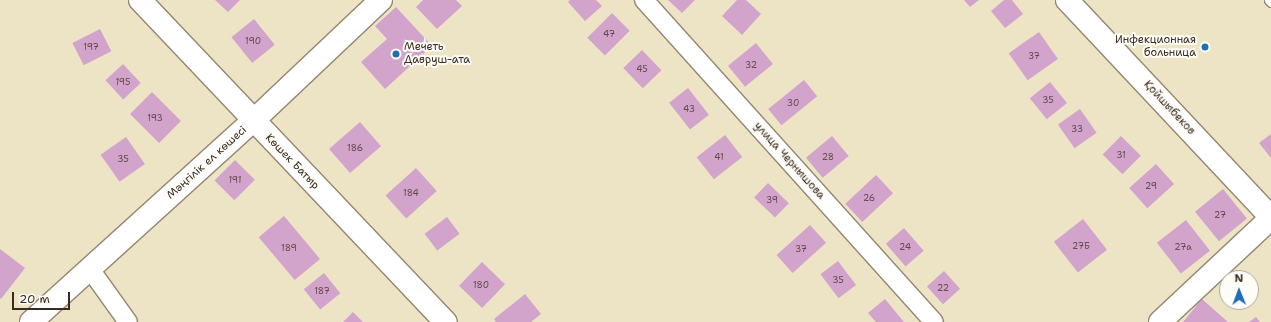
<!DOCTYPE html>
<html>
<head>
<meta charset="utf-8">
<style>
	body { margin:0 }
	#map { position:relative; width:1271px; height:322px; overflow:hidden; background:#ede4c5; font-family:"Shantell Sans",sans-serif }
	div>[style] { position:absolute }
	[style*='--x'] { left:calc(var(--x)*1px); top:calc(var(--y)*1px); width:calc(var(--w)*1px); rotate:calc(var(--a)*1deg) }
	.building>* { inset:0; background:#d2a4cc; transform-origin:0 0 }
	.roads { filter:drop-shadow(1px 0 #948772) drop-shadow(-1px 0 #948772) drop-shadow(0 1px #948772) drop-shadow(0 -1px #948772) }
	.lane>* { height:9px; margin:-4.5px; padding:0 4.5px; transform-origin:4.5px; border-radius:4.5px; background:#fff }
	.street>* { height:18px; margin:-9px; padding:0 9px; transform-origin:9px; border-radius:9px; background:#fff }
	.secondary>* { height:22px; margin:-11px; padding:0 11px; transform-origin:11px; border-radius:11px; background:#fff }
	.dots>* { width:11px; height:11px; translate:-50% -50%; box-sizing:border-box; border:2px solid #fdfcf7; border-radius:50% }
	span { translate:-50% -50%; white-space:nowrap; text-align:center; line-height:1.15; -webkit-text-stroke:4px #fdfcf7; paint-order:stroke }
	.number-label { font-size:9px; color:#61484a }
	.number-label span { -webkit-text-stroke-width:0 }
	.poi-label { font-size:11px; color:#3b2a1e }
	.right { translate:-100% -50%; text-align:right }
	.left { translate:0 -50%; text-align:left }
	.street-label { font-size:11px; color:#3b2a1e }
	.north { position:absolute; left:1219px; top:270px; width:40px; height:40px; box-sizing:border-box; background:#fdfcf7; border:1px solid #afa8a0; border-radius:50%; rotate:359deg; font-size:11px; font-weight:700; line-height:16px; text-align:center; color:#3b2a1e }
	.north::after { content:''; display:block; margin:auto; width:14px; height:18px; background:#1f6fb2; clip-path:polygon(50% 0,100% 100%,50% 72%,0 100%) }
	.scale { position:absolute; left:12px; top:292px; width:58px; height:18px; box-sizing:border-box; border:2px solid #3b2a1e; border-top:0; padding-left:5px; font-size:12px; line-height:14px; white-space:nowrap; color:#3b2a1e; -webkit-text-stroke:3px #fdfcf7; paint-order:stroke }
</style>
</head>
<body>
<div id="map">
	<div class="building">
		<i style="clip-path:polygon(215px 0,240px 0,228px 12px)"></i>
		<i style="clip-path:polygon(423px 0,456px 0,462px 6px,437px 29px,416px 7px)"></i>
		<i style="clip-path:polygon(570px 0,596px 0,602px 6px,585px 21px,568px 2px)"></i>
		<i style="clip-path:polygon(668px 0,695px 0,682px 13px)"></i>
		<i style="clip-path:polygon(737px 0,746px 0,761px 14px,742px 35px,722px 16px)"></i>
		<i style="clip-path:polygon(964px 0,979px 0,970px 7px)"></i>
		<i style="clip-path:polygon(1004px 0,1012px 0,1023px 14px,1005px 28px,991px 11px)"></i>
		<i style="clip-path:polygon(396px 7px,432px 46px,385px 89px,361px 62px,387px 39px,375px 26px)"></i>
		<i style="left:612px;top:13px;width:25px;height:35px;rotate:45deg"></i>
		<i style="left:254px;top:19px;width:33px;height:29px;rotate:51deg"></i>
		<i style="left:100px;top:29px;width:25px;height:31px;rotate:63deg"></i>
		<i style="left:1039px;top:32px;width:33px;height:37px;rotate:55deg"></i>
		<i style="left:756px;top:43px;width:27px;height:36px;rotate:51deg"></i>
		<i style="left:642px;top:50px;width:28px;height:26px;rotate:46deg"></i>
		<i style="left:123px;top:64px;width:26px;height:24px;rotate:47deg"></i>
		<i style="left:804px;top:80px;width:21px;height:46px;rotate:51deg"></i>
		<i style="left:1050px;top:82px;width:27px;height:26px;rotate:51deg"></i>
		<i style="left:688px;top:88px;width:34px;height:24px;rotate:52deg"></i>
		<i style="left:152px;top:92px;width:41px;height:31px;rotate:45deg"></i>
		<i style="left:1080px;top:109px;width:29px;height:27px;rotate:55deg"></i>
		<i style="left:360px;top:122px;width:32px;height:41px;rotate:49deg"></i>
		<i style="clip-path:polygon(1271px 134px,1271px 158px,1259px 143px)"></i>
		<i style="left:725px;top:135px;width:28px;height:36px;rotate:52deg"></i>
		<i style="left:832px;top:136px;width:26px;height:34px;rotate:50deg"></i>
		<i style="left:1121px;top:136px;width:28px;height:26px;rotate:45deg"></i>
		<i style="left:126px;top:137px;width:33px;height:31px;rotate:55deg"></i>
		<i style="left:235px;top:160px;width:28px;height:29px;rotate:45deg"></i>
		<i style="left:1156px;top:164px;width:27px;height:36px;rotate:48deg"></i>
		<i style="left:416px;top:168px;width:31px;height:41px;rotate:48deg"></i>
		<i style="left:876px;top:175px;width:25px;height:42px;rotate:47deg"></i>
		<i style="left:768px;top:183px;width:29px;height:20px;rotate:44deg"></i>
		<i style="left:1223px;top:189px;width:38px;height:36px;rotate:51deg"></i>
		<i style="left:284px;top:216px;width:56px;height:33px;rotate:50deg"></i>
		<i style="left:447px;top:217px;width:21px;height:28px;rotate:53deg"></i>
		<i style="left:1083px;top:219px;width:39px;height:37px;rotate:52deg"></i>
		<i style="left:1186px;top:220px;width:39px;height:37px;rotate:52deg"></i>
		<i style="left:810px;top:225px;width:24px;height:45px;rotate:48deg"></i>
		<i style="left:904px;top:228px;width:30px;height:24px;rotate:49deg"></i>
		<i style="clip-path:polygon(0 249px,25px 268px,1px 299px,0 298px)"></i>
		<i style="left:838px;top:261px;width:30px;height:22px;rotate:53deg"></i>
		<i style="left:482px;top:262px;width:32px;height:33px;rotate:44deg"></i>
		<i style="left:944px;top:271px;width:24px;height:23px;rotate:48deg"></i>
		<i style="left:324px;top:273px;width:26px;height:26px;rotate:51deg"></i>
		<i style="clip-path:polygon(525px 294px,541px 314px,531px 322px,496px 322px,494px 319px)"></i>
		<i style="clip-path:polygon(885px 299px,904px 322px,876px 322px,868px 313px)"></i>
		<i style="clip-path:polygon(1202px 299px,1228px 322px,1183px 322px)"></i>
		<i style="clip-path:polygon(353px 312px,363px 322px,343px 322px)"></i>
		<i style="clip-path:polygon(1256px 317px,1260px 322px,1249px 322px)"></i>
	</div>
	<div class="roads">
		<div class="lane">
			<i style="--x:1269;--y:0;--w:3;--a:45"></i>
		</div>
		<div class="street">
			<i style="--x:644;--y:0;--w:433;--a:48"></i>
			<i style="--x:90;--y:269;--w:65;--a:54.4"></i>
		</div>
		<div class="secondary">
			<i style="--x:140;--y:0;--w:444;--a:46.5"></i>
			<i style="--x:1067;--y:0;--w:298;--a:46.8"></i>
			<i style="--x:31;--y:322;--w:299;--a:-42.2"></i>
			<i style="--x:253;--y:121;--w:176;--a:-43.4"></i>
			<i style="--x:1160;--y:322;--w:152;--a:-43.1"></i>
		</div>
	</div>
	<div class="dots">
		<i style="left:1205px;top:47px;background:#1f6fb2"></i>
		<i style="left:396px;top:54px;background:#1f6fb2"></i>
	</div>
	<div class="number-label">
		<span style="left:609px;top:34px">47</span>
		<span style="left:253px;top:41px">190</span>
		<span style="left:91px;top:47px">197</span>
		<span style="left:1034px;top:56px">37</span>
		<span style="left:751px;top:65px">32</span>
		<span style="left:642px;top:69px">45</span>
		<span style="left:123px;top:82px">195</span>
		<span style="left:1048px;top:100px">35</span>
		<span style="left:793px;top:103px">30</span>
		<span style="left:689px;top:109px">43</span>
		<span style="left:155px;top:118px">193</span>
		<span style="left:1077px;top:129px">33</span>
		<span style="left:355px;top:148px">186</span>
		<span style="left:1121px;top:155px">31</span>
		<span style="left:719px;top:157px">41</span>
		<span style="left:828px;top:157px">28</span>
		<span style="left:123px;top:159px">35</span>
		<span style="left:235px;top:180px">191</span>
		<span style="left:1151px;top:186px">29</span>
		<span style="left:411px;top:193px">184</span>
		<span style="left:869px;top:198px">26</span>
		<span style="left:772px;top:200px">39</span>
		<span style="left:1220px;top:215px">27</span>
		<span style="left:1081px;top:246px">27Б</span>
		<span style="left:905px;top:247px">24</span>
		<span style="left:1183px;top:247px">27а</span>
		<span style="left:289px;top:248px">189</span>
		<span style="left:801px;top:249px">37</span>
		<span style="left:838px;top:280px">35</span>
		<span style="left:481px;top:285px">180</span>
		<span style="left:943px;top:288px">22</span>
		<span style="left:322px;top:291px">187</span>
	</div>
	<div class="poi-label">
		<span class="right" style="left:1196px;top:47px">Инфекционная<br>больница</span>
		<span class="left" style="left:404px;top:54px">Мечеть<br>Давруш-ата</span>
	</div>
	<div class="street-label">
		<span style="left:1169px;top:108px;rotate:47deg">Қойшыбеков</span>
		<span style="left:789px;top:161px;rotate:48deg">улица Чернышова</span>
		<span style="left:292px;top:162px;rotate:46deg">Көшек Батыр</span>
		<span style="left:207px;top:163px;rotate:-42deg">Мәңгілік ел көшесі</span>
	</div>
	<div class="north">N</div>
	<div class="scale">20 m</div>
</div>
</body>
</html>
